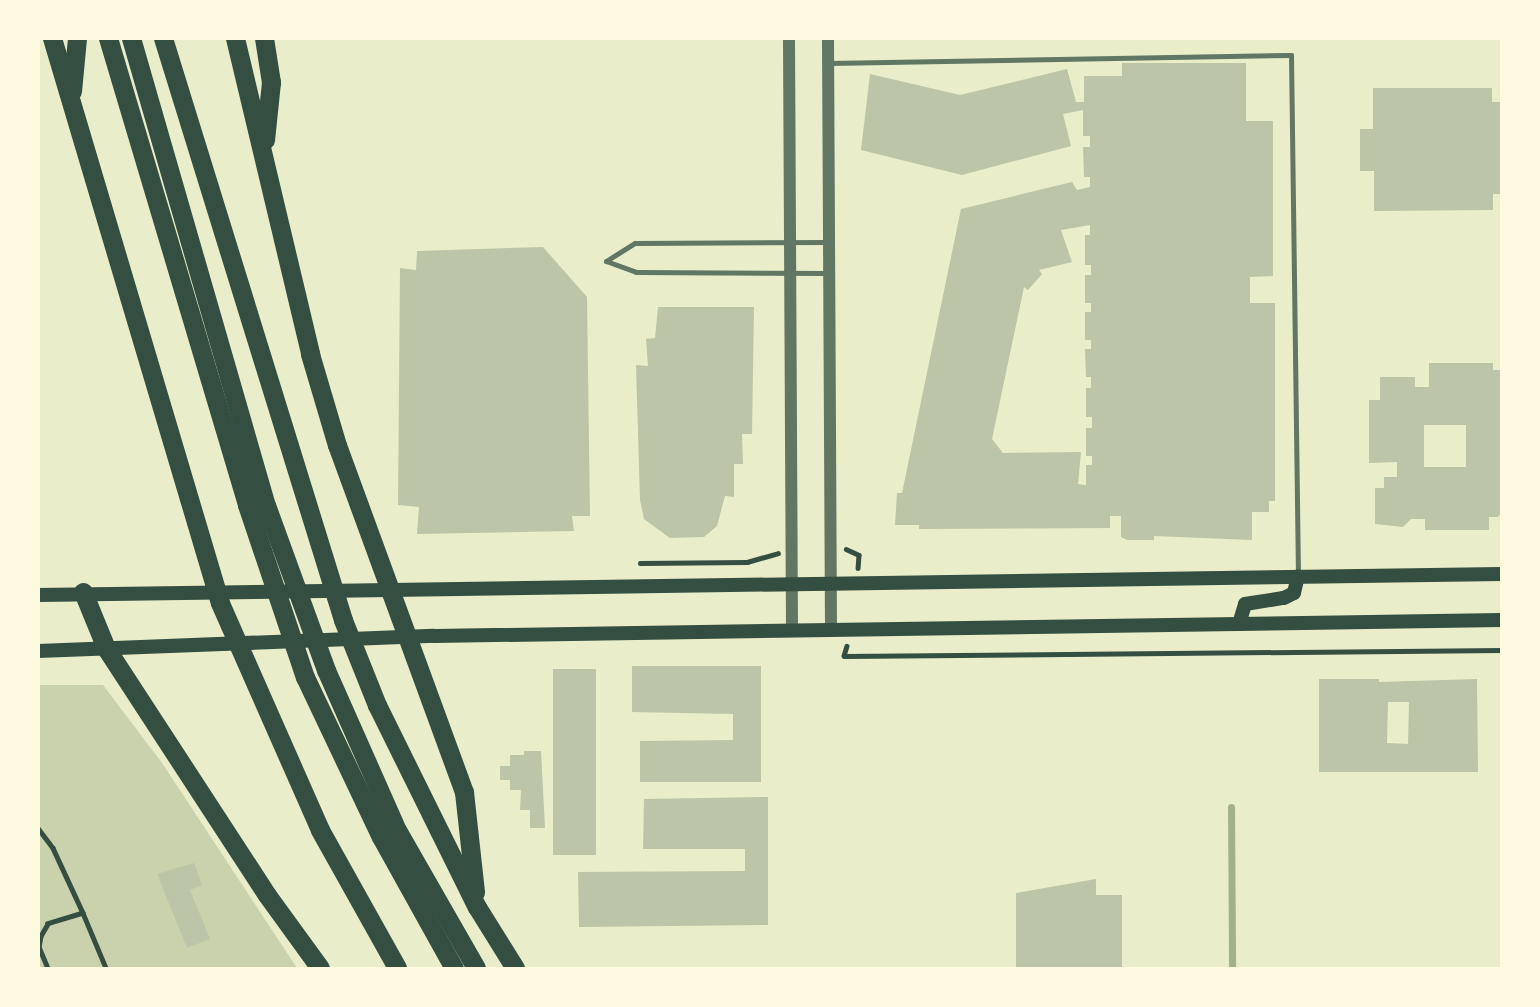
<!DOCTYPE html>
<html>
<head>
<meta charset="utf-8">
<style>
	body { margin:0 }
	#map { position:relative; width:1540px; height:1007px; overflow:hidden; background:#e9edc9; font-family:"Fira Sans Condensed",sans-serif }
	div>[style] { position:absolute }
	[style*='--x'] { left:calc(var(--x)*1px); top:calc(var(--y)*1px); width:calc(var(--w)*1px); rotate:calc(var(--a)*1deg) }
	.green>* { inset:0; background:#cad2ad }
	.stream>* { height:7px; margin:-3.5px; padding:0 3.5px; transform-origin:3.5px; border-radius:3.5px; background:#a3b18a }
	.building>* { inset:0; background:#bcc5a7; transform-origin:0 0 }
	.path>* { height:4.5px; margin:-2.25px; padding:0 2.25px; transform-origin:2.25px; border-radius:2.25px; background:#344e41 }
	.service>* { height:5px; margin:-2.5px; padding:0 2.5px; transform-origin:2.5px; border-radius:2.5px; background:#617663 }
	.tertiary>* { height:12px; margin:-6px; padding:0 6px; transform-origin:6px; border-radius:6px; background:#617663 }
	.secondary>* { height:14px; margin:-7px; padding:0 7px; transform-origin:7px; border-radius:7px; background:#344e41 }
	.motorway>* { height:19px; margin:-9.5px; padding:0 9.5px; transform-origin:9.5px; border-radius:9.5px; background:#344e41 }
	span { translate:-50% -50%; white-space:nowrap; text-align:center; line-height:1.15; -webkit-text-stroke:7px #fefae0; paint-order:stroke }
	.frame { position:absolute; inset:0; border:40px solid #fefae0; pointer-events:none }
</style>
</head>
<body>
<div id="map">
	<div class="green">
		<i style="clip-path:polygon(38px 685px,103px 685px,162px 763px,297px 968px,39px 968px)"></i>
	</div>
	<div class="stream">
		<i style="--x:1231;--y:807;--w:161;--a:89.6"></i>
	</div>
	<div class="building">
		<i style="clip-path:polygon(evenodd,1122px 63px,1246px 63px,1246px 121px,1273px 121px,1273px 276px,1250px 277px,1250px 303px,1275px 303px,1275px 501px,1269px 501px,1269px 512px,1252px 512px,1252px 540px,1154px 536px,1154px 540px,1127px 540px,1121px 537px,1121px 516px,1110px 516px,1110px 528px,919px 529px,919px 525px,895px 525px,897px 493px,902px 493px,961px 209px,1072px 182px,1077px 190px,1090px 187px,1090px 177px,1084px 177px,1083px 147px,1090px 147px,1090px 136px,1083px 136px,1083px 110px,1063px 114px,1071px 146px,962px 175px,861px 150px,870px 74px,960px 95px,1067px 69px,1076px 102px,1084px 102px,1084px 76px,1122px 76px,1122px 63px,1090px 225px,1090px 235px,1085px 235px,1085px 265px,1091px 265px,1091px 275px,1085px 275px,1085px 303px,1091px 303px,1091px 312px,1085px 312px,1085px 340px,1091px 340px,1091px 349px,1085px 349px,1086px 377px,1091px 377px,1091px 388px,1086px 388px,1086px 417px,1092px 417px,1092px 428px,1086px 428px,1086px 456px,1092px 456px,1092px 465px,1086px 465px,1086px 485px,1078px 484px,1081px 452px,1003px 453px,992px 439px,1024px 287px,1028px 290px,1042px 274px,1039px 270px,1072px 262px,1061px 230px,1090px 225px)"></i>
		<i style="clip-path:polygon(1373px 88px,1492px 88px,1492px 102px,1500px 102px,1501px 194px,1493px 194px,1493px 210px,1374px 211px,1374px 171px,1360px 171px,1360px 129px,1373px 129px)"></i>
		<i style="clip-path:polygon(543px 247px,587px 297px,590px 516px,572px 516px,574px 531px,417px 534px,419px 507px,398px 505px,400px 268px,416px 270px,417px 251px)"></i>
		<i style="clip-path:polygon(658px 307px,754px 307px,752px 434px,742px 434px,743px 464px,734px 464px,734px 497px,725px 496px,717px 526px,704px 537px,670px 538px,644px 519px,640px 500px,636px 365px,648px 366px,646px 339px,655px 338px)"></i>
		<i style="clip-path:polygon(evenodd,1429px 363px,1493px 363px,1493px 370px,1502px 370px,1502px 511px,1498px 517px,1489px 517px,1489px 530px,1425px 530px,1425px 519px,1411px 519px,1403px 527px,1375px 524px,1375px 488px,1384px 488px,1384px 477px,1397px 477px,1397px 462px,1369px 463px,1369px 400px,1380px 400px,1380px 377px,1415px 377px,1415px 387px,1429px 387px,1429px 363px,1424px 425px,1466px 425px,1466px 467px,1424px 467px,1424px 425px)"></i>
		<i style="clip-path:polygon(632px 666px,761px 666px,761px 782px,640px 782px,640px 741px,733px 740px,733px 714px,632px 712px)"></i>
		<i style="left:553px;top:669px;width:43px;height:186px"></i>
		<i style="clip-path:polygon(evenodd,1319px 679px,1379px 679px,1379px 682px,1477px 679px,1478px 772px,1319px 772px,1319px 679px,1388px 702px,1409px 702px,1408px 744px,1387px 743px,1388px 702px)"></i>
		<i style="clip-path:polygon(524px 751px,541px 751px,545px 828px,530px 828px,530px 810px,520px 810px,521px 790px,510px 790px,510px 780px,500px 780px,500px 766px,510px 766px,510px 755px,524px 755px)"></i>
		<i style="clip-path:polygon(768px 797px,768px 925px,579px 927px,578px 872px,745px 871px,745px 849px,643px 849px,644px 799px)"></i>
		<i style="clip-path:polygon(194px 863px,202px 885px,190px 890px,210px 939px,187px 948px,157px 874px)"></i>
		<i style="clip-path:polygon(1096px 879px,1096px 895px,1122px 895px,1122px 968px,1016px 968px,1016px 893px)"></i>
	</div>
	<div class="path">
		<i style="--x:846;--y:549;--w:14;--a:25"></i>
		<i style="--x:859;--y:555;--w:13;--a:94"></i>
		<i style="--x:640;--y:563;--w:107;--a:-0.5"></i>
		<i style="--x:747;--y:562;--w:32;--a:-16"></i>
		<i style="--x:847;--y:646;--w:10;--a:107"></i>
		<i style="--x:844;--y:656;--w:658;--a:-0.52"></i>
		<i style="--x:38;--y:828;--w:25;--a:53"></i>
		<i style="--x:53;--y:848;--w:72;--a:65.2"></i>
		<i style="--x:83;--y:913;--w:37;--a:163"></i>
		<i style="--x:48;--y:924;--w:14;--a:120"></i>
		<i style="--x:41;--y:936;--w:11;--a:100"></i>
		<i style="--x:39;--y:947;--w:23;--a:67"></i>
		<i style="--x:83;--y:913;--w:60;--a:67.3"></i>
	</div>
	<div class="service">
		<i style="--x:829;--y:63;--w:462;--a:-1"></i>
		<i style="--x:1291;--y:55;--w:518;--a:89.23"></i>
		<i style="--x:606;--y:261;--w:34;--a:-32"></i>
		<i style="--x:635;--y:243;--w:194;--a:-0.3"></i>
		<i style="--x:606;--y:261;--w:32;--a:20"></i>
		<i style="--x:636;--y:272;--w:193;--a:0.3"></i>
	</div>
	<div class="tertiary">
		<i style="--x:789;--y:38;--w:593;--a:89.71"></i>
		<i style="--x:828;--y:38;--w:593;--a:89.71"></i>
	</div>
	<div class="secondary">
		<i style="--x:38;--y:595;--w:1464;--a:-0.82"></i>
		<i style="--x:1239;--y:624;--w:21;--a:-73"></i>
		<i style="--x:1245;--y:604;--w:39;--a:-9"></i>
		<i style="--x:1284;--y:598;--w:11;--a:-27"></i>
		<i style="--x:1294;--y:593;--w:17;--a:-77"></i>
		<i style="--x:38;--y:651;--w:396;--a:-2.2"></i>
		<i style="--x:434;--y:636;--w:1068;--a:-0.86"></i>
	</div>
	<div class="motorway">
		<i style="--x:52;--y:38;--w:589;--a:73.44"></i>
		<i style="--x:220;--y:603;--w:248;--a:66.2"></i>
		<i style="--x:320;--y:830;--w:158;--a:60.8"></i>
		<i style="--x:108;--y:38;--w:487;--a:73.4"></i>
		<i style="--x:247;--y:505;--w:182;--a:71.4"></i>
		<i style="--x:305;--y:677;--w:177;--a:64.6"></i>
		<i style="--x:381;--y:837;--w:150;--a:60.9"></i>
		<i style="--x:131;--y:38;--w:486;--a:73.9"></i>
		<i style="--x:266;--y:505;--w:176;--a:70"></i>
		<i style="--x:326;--y:670;--w:175;--a:66.1"></i>
		<i style="--x:397;--y:830;--w:159;--a:60.2"></i>
		<i style="--x:163;--y:38;--w:609;--a:72.81"></i>
		<i style="--x:343;--y:620;--w:92;--a:68.2"></i>
		<i style="--x:377;--y:705;--w:225;--a:63.7"></i>
		<i style="--x:477;--y:907;--w:72;--a:58.1"></i>
		<i style="--x:235;--y:38;--w:325;--a:76.6"></i>
		<i style="--x:310;--y:354;--w:95;--a:73.5"></i>
		<i style="--x:337;--y:445;--w:370;--a:69.9"></i>
		<i style="--x:464;--y:792;--w:101;--a:83.7"></i>
		<i style="--x:264;--y:38;--w:45;--a:81"></i>
		<i style="--x:271;--y:82;--w:58;--a:95.9"></i>
		<i style="--x:72;--y:91;--w:53;--a:-84.6"></i>
		<i style="--x:83;--y:592;--w:61;--a:67.7"></i>
		<i style="--x:106;--y:648;--w:295;--a:56.9"></i>
		<i style="--x:267;--y:895;--w:90;--a:54"></i>
	</div>
	<div class="frame"></div>
</div>
</body>
</html>
